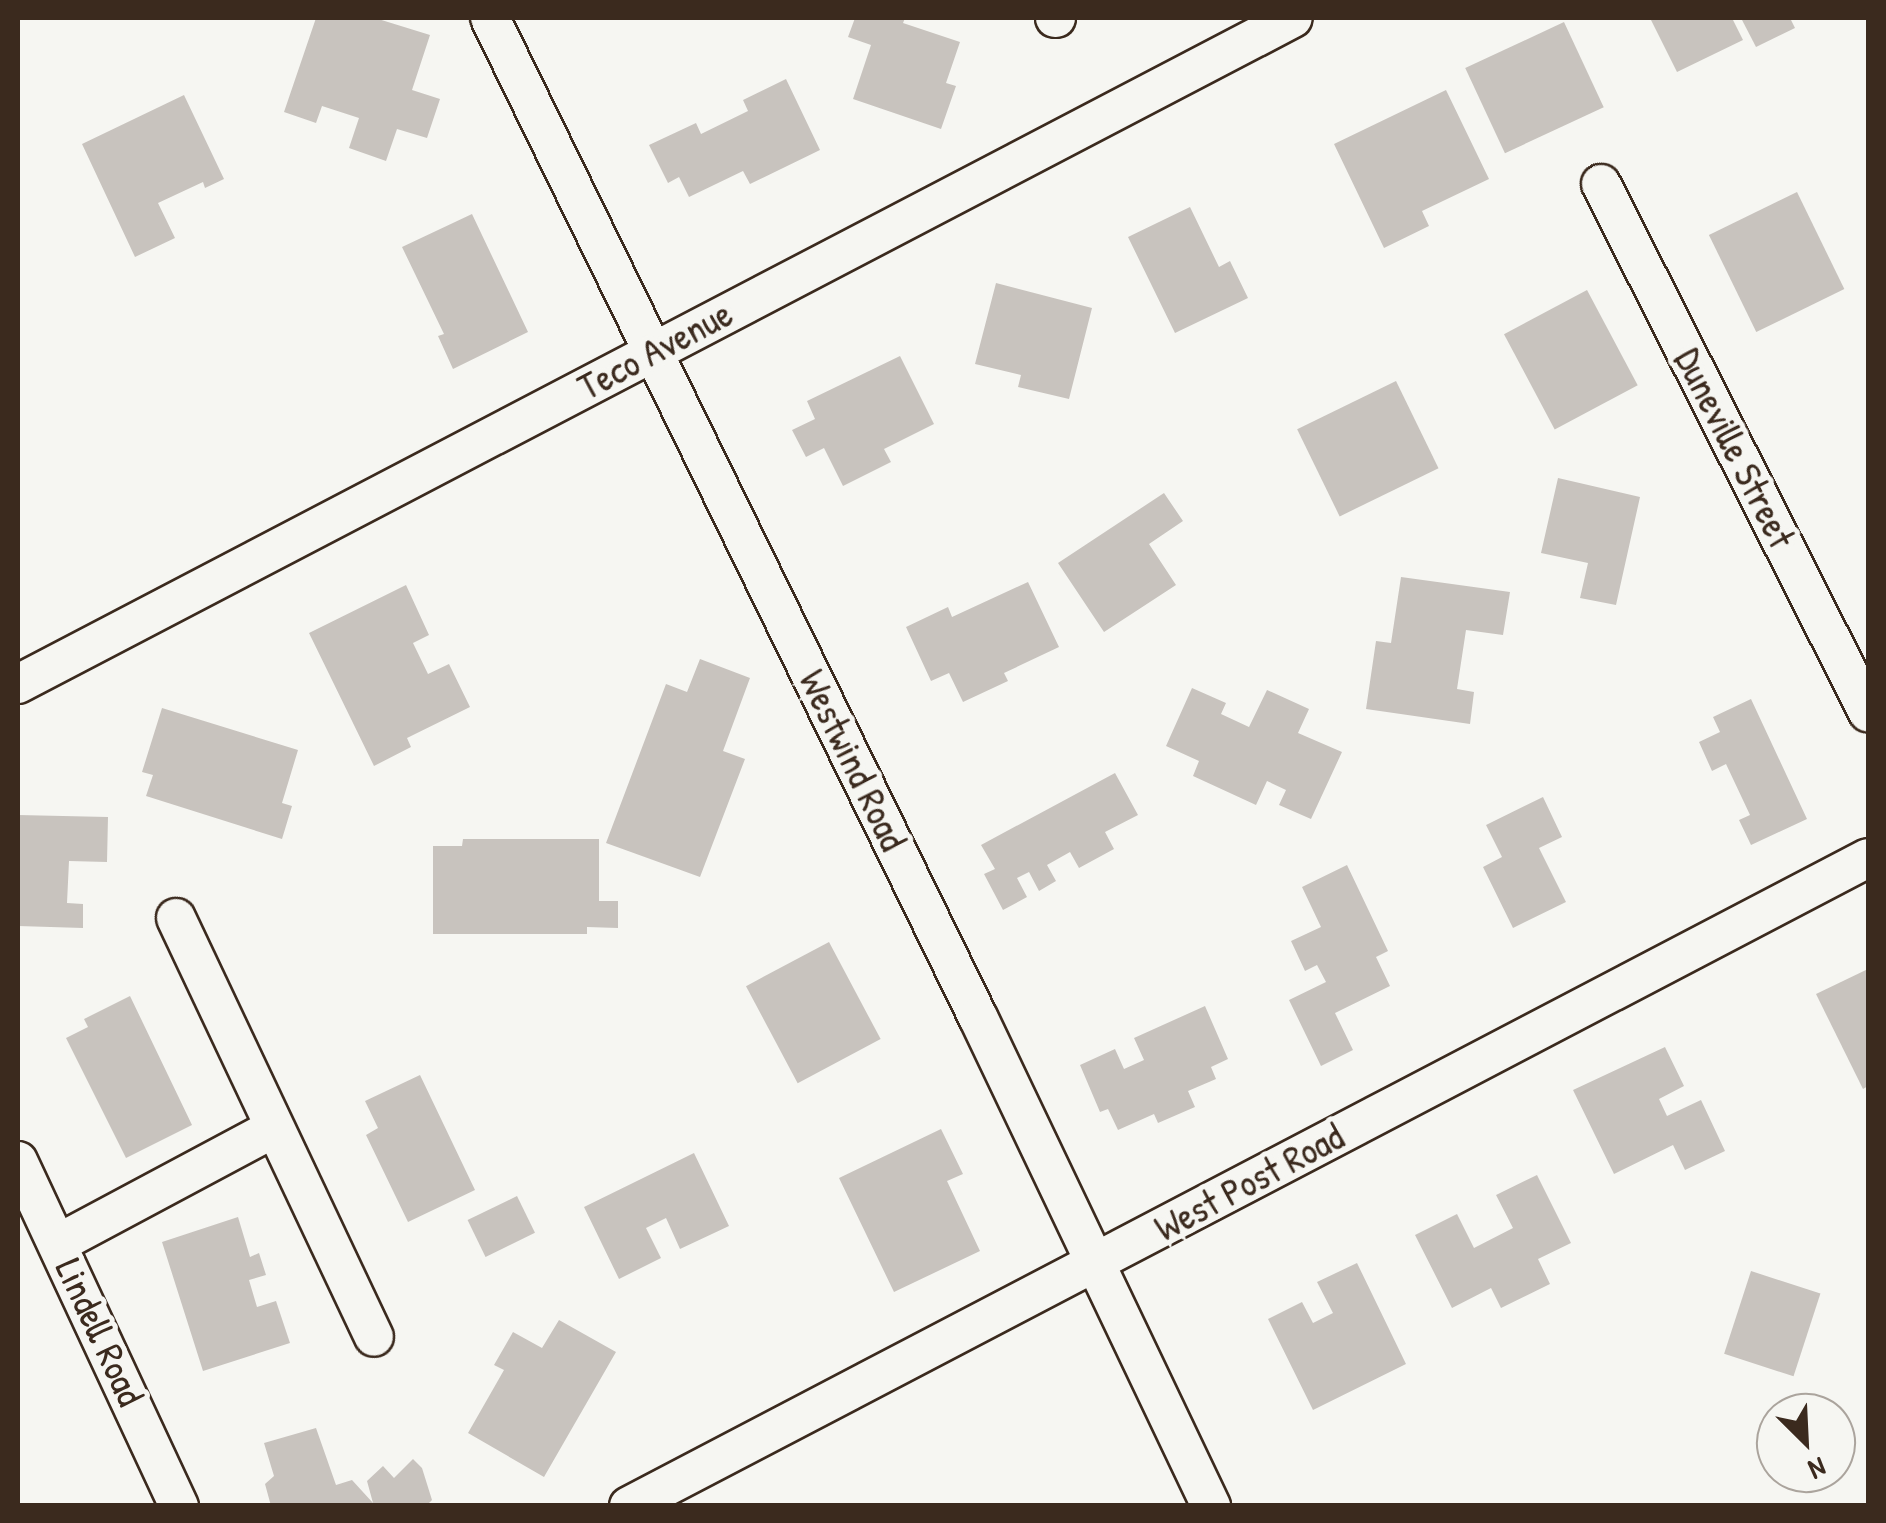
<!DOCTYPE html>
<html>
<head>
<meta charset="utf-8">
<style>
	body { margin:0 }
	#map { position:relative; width:1886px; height:1523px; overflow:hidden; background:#f6f6f2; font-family:"Patrick Hand",sans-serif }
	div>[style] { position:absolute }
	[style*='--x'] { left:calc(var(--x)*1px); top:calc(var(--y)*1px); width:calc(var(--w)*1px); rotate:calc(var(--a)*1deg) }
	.building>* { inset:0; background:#c8c3be; transform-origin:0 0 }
	.roads { filter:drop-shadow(2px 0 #3b2a1e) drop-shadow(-2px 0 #3b2a1e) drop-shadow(0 2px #3b2a1e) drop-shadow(0 -2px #3b2a1e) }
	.minor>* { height:38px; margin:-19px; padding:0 19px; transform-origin:19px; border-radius:19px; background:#f6f6f2 }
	span { translate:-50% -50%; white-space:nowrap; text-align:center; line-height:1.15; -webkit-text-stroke:10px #f6f6f2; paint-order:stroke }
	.street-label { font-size:38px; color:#3b2a1e }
	.frame { position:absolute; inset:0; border:20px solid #3b2a1e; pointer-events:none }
	.north { position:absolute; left:1756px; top:1393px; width:100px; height:100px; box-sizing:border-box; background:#f6f6f2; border:2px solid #aba49d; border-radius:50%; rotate:156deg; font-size:28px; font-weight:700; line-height:40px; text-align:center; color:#3b2a1e }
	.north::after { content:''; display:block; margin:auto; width:35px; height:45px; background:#3b2a1e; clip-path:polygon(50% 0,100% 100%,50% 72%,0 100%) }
</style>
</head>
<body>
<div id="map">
	<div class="building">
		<i style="clip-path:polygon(316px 18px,375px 18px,430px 35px,412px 90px,440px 99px,427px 138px,397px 129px,386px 161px,349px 148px,359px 118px,322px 106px,316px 123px,284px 112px)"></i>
		<i style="clip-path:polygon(855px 18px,905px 18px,903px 23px,960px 42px,946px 83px,956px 86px,941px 129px,853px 99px,871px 45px,848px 37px)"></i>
		<i style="clip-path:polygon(1650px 18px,1732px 18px,1743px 40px,1677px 72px)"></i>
		<i style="clip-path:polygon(1741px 18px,1790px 18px,1795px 28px,1756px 47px)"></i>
		<i style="left:1564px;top:22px;width:94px;height:109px;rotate:65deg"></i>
		<i style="clip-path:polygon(786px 79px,820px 150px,750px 184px,743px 171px,689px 197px,679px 177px,668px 183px,649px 145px,696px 123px,701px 134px,748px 111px,743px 100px)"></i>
		<i style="clip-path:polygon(1446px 90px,1489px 179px,1422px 211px,1429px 226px,1384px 248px,1334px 144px)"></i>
		<i style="clip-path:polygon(184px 95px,224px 179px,205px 188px,203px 182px,158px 203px,175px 238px,135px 257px,82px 144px)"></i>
		<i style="left:1797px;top:192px;width:108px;height:98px;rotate:64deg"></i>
		<i style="clip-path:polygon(1190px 207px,1219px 267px,1230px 261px,1248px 298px,1175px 333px,1128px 237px)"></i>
		<i style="clip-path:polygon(472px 214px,528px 332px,453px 369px,438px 336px,444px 334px,402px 247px)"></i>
		<i style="clip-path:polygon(996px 283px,1092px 308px,1069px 399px,1018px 387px,1021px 375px,975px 364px)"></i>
		<i style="left:1587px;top:290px;width:108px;height:94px;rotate:62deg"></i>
		<i style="clip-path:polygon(900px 356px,934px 424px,884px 449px,891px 462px,843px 486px,824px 448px,806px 457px,792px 430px,815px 419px,807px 401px)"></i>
		<i style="left:1396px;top:381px;width:97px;height:110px;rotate:64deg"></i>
		<i style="clip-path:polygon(1558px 478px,1640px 497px,1616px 605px,1580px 598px,1588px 563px,1541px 553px)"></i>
		<i style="clip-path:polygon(1164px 493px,1183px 521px,1149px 544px,1176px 585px,1104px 632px,1058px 563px)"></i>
		<i style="clip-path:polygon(1401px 577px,1510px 592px,1503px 635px,1466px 630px,1457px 689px,1474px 692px,1470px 724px,1366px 709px,1376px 641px,1391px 643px)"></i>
		<i style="clip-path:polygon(1028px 582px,1059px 647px,1004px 673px,1008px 681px,963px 702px,949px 673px,931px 681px,906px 627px,948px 607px,952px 617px)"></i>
		<i style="clip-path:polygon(406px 585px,429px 635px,413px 643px,428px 674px,449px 664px,470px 707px,407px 738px,411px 747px,374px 766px,309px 633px)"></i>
		<i style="clip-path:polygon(700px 659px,750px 678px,723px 751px,745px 759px,700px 877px,606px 843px,666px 684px,687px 692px)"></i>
		<i style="clip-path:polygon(1192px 688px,1226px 703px,1221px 714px,1249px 727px,1267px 690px,1309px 709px,1298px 733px,1342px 752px,1311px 819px,1279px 805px,1286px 790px,1267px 781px,1256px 805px,1193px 776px,1199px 761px,1166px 746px)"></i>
		<i style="clip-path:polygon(1751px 699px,1807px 819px,1751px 845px,1739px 820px,1750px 815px,1726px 764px,1712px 771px,1699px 742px,1720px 732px,1713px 717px)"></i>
		<i style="clip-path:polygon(162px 708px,298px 750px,282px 803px,292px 806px,282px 839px,146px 796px,153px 775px,142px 772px)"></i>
		<i style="clip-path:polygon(1115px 773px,1138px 815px,1105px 832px,1114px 849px,1079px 868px,1070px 852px,1047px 865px,1056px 881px,1039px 891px,1029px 872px,1017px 878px,1027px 897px,1003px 910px,984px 874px,995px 869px,981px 845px)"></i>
		<i style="clip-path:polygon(1543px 797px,1562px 837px,1539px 848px,1566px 902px,1513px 928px,1483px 867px,1502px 857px,1486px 825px)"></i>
		<i style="clip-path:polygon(18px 815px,108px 817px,107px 862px,69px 861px,67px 903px,83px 904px,83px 928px,18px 926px)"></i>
		<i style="clip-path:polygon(463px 839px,599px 839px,599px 901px,618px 901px,618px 928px,587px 927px,587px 934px,433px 934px,433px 846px,462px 846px)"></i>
		<i style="clip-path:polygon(1347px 865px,1388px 951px,1376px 957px,1390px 986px,1335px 1013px,1353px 1050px,1321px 1066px,1289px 1000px,1326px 982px,1317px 965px,1305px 971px,1291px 941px,1321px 927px,1302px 887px)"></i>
		<i style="left:829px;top:942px;width:110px;height:94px;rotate:62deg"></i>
		<i style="clip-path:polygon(1868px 969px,1868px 1086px,1863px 1089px,1816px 994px)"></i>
		<i style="clip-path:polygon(130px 996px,192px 1125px,126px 1158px,66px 1038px,88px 1027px,84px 1019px)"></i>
		<i style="clip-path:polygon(1205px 1006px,1228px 1059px,1211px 1067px,1216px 1079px,1188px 1091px,1195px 1107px,1158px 1123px,1154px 1114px,1118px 1130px,1108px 1109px,1100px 1112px,1080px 1065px,1115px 1049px,1124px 1069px,1144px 1060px,1134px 1038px)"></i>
		<i style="clip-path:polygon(1665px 1047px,1684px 1086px,1659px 1099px,1667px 1116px,1701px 1100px,1725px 1151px,1685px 1170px,1673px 1145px,1614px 1174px,1573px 1090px)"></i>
		<i style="clip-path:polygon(420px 1075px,475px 1190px,408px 1222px,366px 1135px,378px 1128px,365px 1101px)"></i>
		<i style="clip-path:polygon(941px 1129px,963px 1174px,947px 1181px,980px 1251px,894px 1292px,839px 1178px)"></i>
		<i style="clip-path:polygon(694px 1153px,729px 1226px,680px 1249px,666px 1218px,646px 1228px,661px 1258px,619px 1279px,584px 1207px)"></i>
		<i style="clip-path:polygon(1537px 1175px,1571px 1243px,1538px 1259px,1550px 1284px,1501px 1308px,1491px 1288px,1452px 1308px,1415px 1235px,1457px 1214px,1474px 1248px,1513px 1228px,1496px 1195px)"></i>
		<i style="left:517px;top:1196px;width:41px;height:55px;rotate:64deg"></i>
		<i style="clip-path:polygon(238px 1217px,250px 1257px,259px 1253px,266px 1275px,249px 1280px,257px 1307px,276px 1301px,290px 1343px,203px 1371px,162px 1242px)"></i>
		<i style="clip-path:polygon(1357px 1263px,1406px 1364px,1313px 1410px,1268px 1319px,1302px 1302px,1313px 1323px,1333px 1313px,1317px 1282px)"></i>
		<i style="left:1751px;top:1271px;width:73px;height:87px;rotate:18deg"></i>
		<i style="clip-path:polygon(559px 1320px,616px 1352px,544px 1477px,468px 1433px,504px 1370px,494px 1365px,513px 1332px,542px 1348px)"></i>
		<i style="clip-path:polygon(316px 1428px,336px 1485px,352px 1480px,373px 1503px,367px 1481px,383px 1466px,394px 1478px,413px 1459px,422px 1468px,432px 1500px,426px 1506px,271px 1506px,265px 1484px,274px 1476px,264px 1443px)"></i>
	</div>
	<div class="roads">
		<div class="minor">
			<i style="--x:490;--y:18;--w:1112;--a:63.97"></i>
			<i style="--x:978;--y:1017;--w:542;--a:64.52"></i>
			<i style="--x:1055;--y:18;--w:1;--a:0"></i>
			<i style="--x:1601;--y:184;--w:592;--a:63.18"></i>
			<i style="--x:18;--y:684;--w:1438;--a:-27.58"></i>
			<i style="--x:176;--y:918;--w:463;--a:64.7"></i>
			<i style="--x:18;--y:1161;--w:381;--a:65"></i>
			<i style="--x:59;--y:1243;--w:244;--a:-28.1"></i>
			<i style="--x:629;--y:1506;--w:1398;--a:-27.61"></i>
		</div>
	</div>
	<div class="street-label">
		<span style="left:655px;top:350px;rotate:-28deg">Teco Avenue</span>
		<span style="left:1735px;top:448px;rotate:63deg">Duneville Street</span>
		<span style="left:853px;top:760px;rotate:64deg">Westwind Road</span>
		<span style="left:1249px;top:1182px;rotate:-28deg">West Post Road</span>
		<span style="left:100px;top:1332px;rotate:65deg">Lindell Road</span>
	</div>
	<div class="frame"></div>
	<div class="north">N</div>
</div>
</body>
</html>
